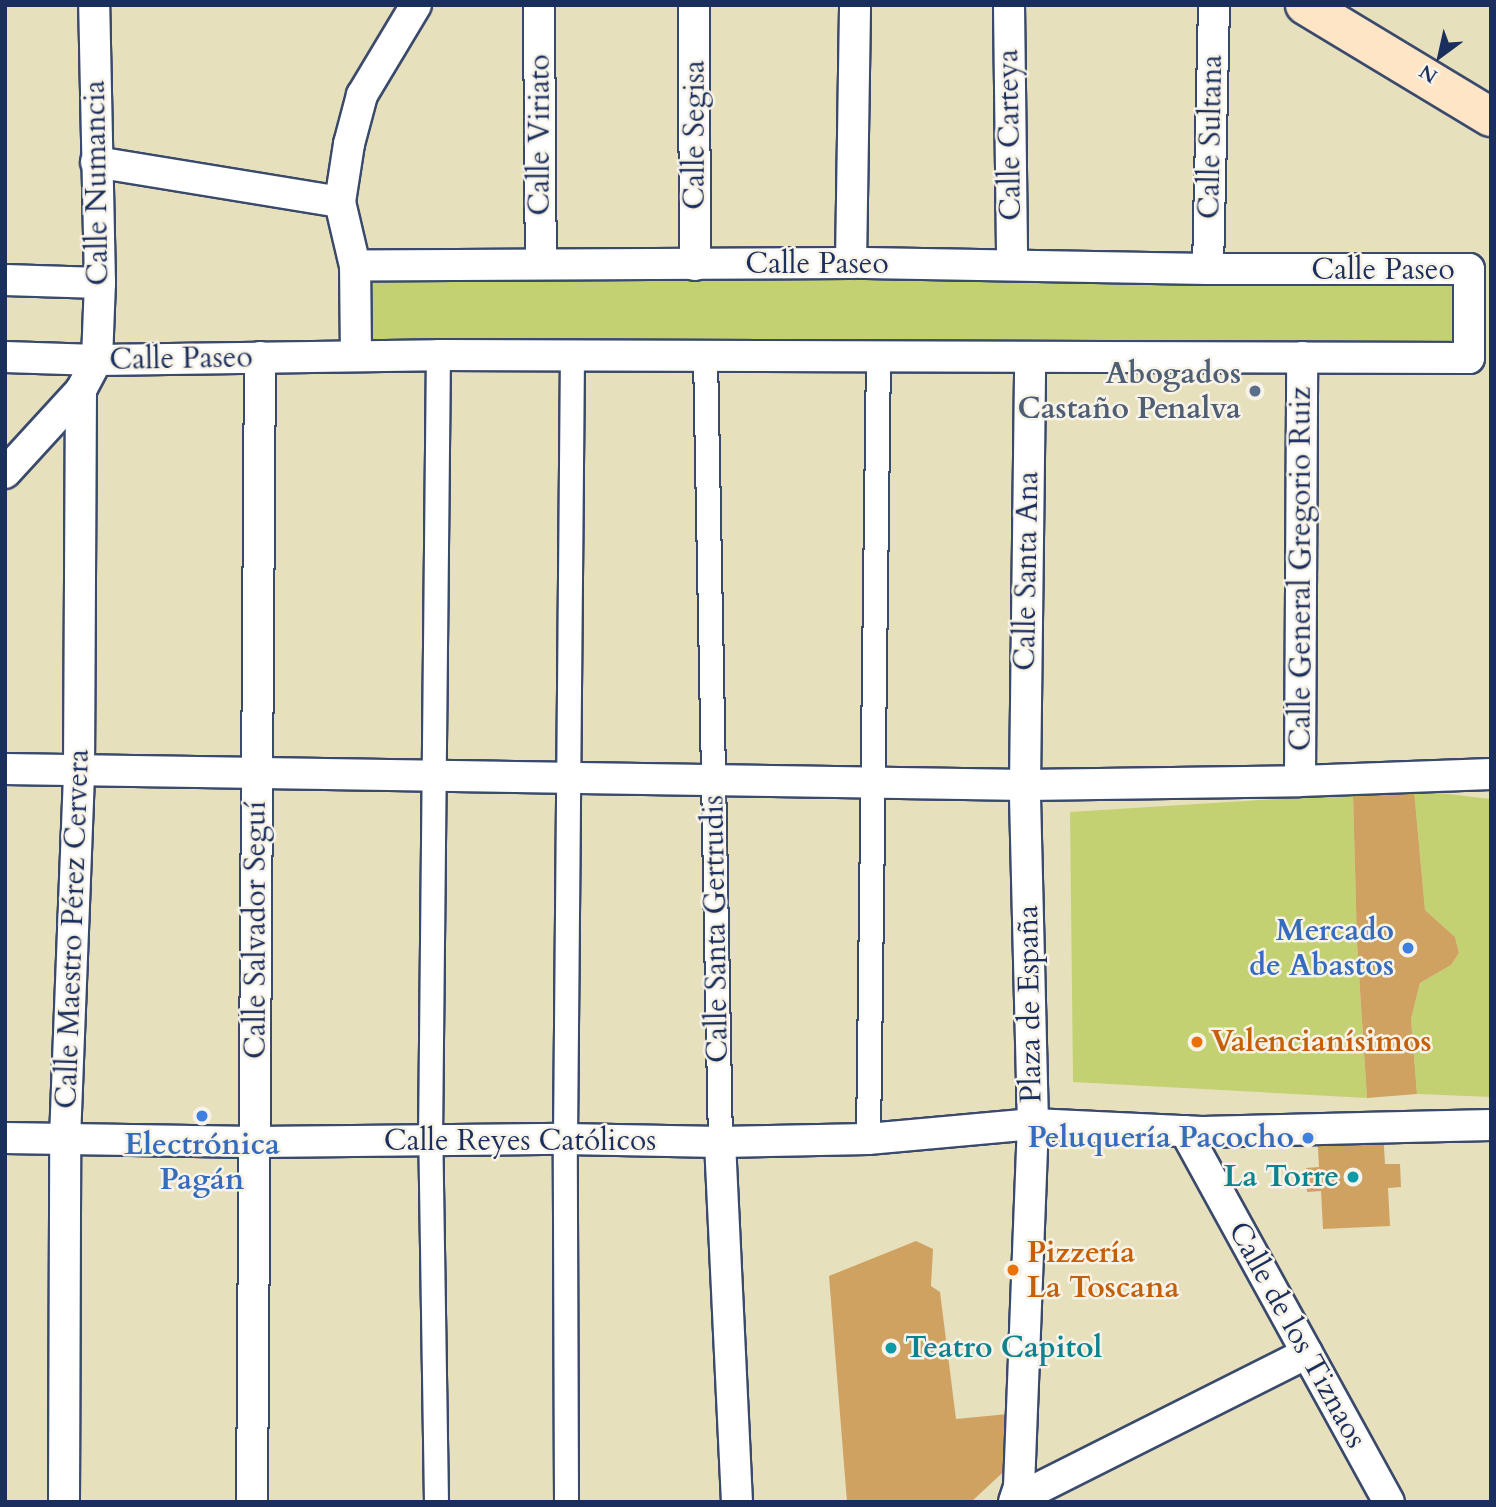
<!DOCTYPE html>
<html>
<head>
<meta charset="utf-8">
<style>
	body { margin:0 }
	#map { position:relative; width:1496px; height:1507px; overflow:hidden; background:#e7e0bd; font-family:Cardo,serif }
	div>[style] { position:absolute }
	[style*='--x'] { left:calc(var(--x)*1px); top:calc(var(--y)*1px); width:calc(var(--w)*1px); rotate:calc(var(--a)*1deg) }
	.green>* { inset:0; background:#c4d173; transform-origin:0 0 }
	.building>* { inset:0; background:#d0a262 }
	.roads { filter:drop-shadow(2px 0 #3a4a6c) drop-shadow(-2px 0 #3a4a6c) drop-shadow(0 2px #3a4a6c) drop-shadow(0 -2px #3a4a6c) }
	.pedestrian>* { height:23px; margin:-11.5px; padding:0 11.5px; transform-origin:11.5px; border-radius:11.5px; background:#fff }
	.minor>* { height:30px; margin:-15px; padding:0 15px; transform-origin:15px; border-radius:15px; background:#fff }
	.secondary>* { height:38px; margin:-19px; padding:0 19px; transform-origin:19px; border-radius:19px; background:#fde5c5 }
	.dots>* { width:19px; height:19px; translate:-50% -50%; box-sizing:border-box; border:4px solid #f7f3e8; border-radius:50% }
	span { translate:-50% -50%; white-space:nowrap; text-align:center; line-height:1.15; -webkit-text-stroke:5px #f7f3e8; paint-order:stroke }
	.street-label { font-size:30px; color:#1b2f5e }
	.service-label { font-size:30px; color:#4e5e75; font-weight:700 }
	.right { translate:-100% -50%; text-align:right }
	.shop-label { font-size:30px; color:#366cbe; font-weight:700 }
	.food-label { font-size:30px; color:#c56008; font-weight:700 }
	.left { translate:0 -50%; text-align:left }
	.culture-label { font-size:30px; color:#0d838f; font-weight:700 }
	.frame { position:absolute; inset:0; border:7px solid #1b2f5e; pointer-events:none }
	.north { position:absolute; left:1405px; top:21px; width:70px; height:70px; -webkit-text-stroke:5px #f7f3e8; paint-order:stroke; rotate:213deg; font-size:19px; font-weight:700; line-height:28px; text-align:center; color:#1b2f5e }
	.north::after { content:''; display:block; margin:auto; width:24px; height:32px; background:#1b2f5e; clip-path:polygon(50% 0,100% 100%,50% 72%,0 100%) }
</style>
</head>
<body>
<div id="map">
	<div class="green">
		<i style="left:355px;top:266px;width:1114px;height:90px"></i>
		<i style="clip-path:polygon(1414px 790px,1491px 799px,1491px 1097px,1417px 1094px,1411px 1019px,1420px 983px,1451px 965px,1459px 953px,1455px 937px,1425px 910px)"></i>
		<i style="clip-path:polygon(1353px 794px,1357px 943px,1367px 1098px,1073px 1082px,1070px 812px)"></i>
	</div>
	<div class="building">
		<i style="clip-path:polygon(1414px 790px,1425px 910px,1455px 937px,1459px 953px,1451px 965px,1420px 983px,1411px 1019px,1417px 1094px,1367px 1098px,1357px 943px,1353px 794px)"></i>
		<i style="clip-path:polygon(1383px 1129px,1385px 1164px,1400px 1164px,1401px 1187px,1388px 1188px,1390px 1226px,1323px 1229px,1321px 1191px,1307px 1192px,1306px 1168px,1319px 1167px,1317px 1132px)"></i>
		<i style="clip-path:polygon(916px 1241px,933px 1249px,931px 1286px,940px 1292px,956px 1419px,1008px 1414px,1013px 1463px,971px 1502px,847px 1502px,829px 1276px)"></i>
	</div>
	<div class="roads">
		<div class="pedestrian">
			<i style="--x:705;--y:355;--w:787;--a:88.91"></i>
			<i style="--x:868;--y:1139;--w:783;--a:-89.27"></i>
			<i style="--x:436;--y:1502;--w:362;--a:-90.9"></i>
			<i style="--x:430;--y:1140;--w:785;--a:-89.42"></i>
			<i style="--x:566;--y:1502;--w:363;--a:-90.2"></i>
			<i style="--x:565;--y:1139;--w:784;--a:-89.49"></i>
		</div>
		<div class="minor">
			<i style="--x:539;--y:5;--w:259;--a:89.6"></i>
			<i style="--x:694;--y:5;--w:260;--a:89.8"></i>
			<i style="--x:1009;--y:5;--w:259;--a:89.3"></i>
			<i style="--x:96;--y:162;--w:247;--a:9.3"></i>
			<i style="--x:851;--y:263;--w:258;--a:-89.1"></i>
			<i style="--x:1208;--y:269;--w:264;--a:-88.7"></i>
			<i style="--x:5;--y:280;--w:95;--a:1.8"></i>
			<i style="--x:356;--y:356;--w:90;--a:-90.6"></i>
			<i style="--x:355;--y:266;--w:66;--a:-103.2"></i>
			<i style="--x:340;--y:202;--w:59;--a:-81.2"></i>
			<i style="--x:349;--y:144;--w:51;--a:-75.1"></i>
			<i style="--x:362;--y:95;--w:105;--a:-59"></i>
			<i style="--x:5;--y:357;--w:92;--a:1.9"></i>
			<i style="--x:97;--y:360;--w:341;--a:-0.8"></i>
			<i style="--x:438;--y:355;--w:1031;--a:0.17"></i>
			<i style="--x:1469;--y:358;--w:89;--a:-90"></i>
			<i style="--x:1469;--y:269;--w:261;--a:180"></i>
			<i style="--x:1208;--y:269;--w:357;--a:-179"></i>
			<i style="--x:851;--y:263;--w:496;--a:179.7"></i>
			<i style="--x:5;--y:473;--w:113;--a:-47.5"></i>
			<i style="--x:5;--y:769;--w:1020;--a:0.9"></i>
			<i style="--x:1025;--y:785;--w:275;--a:-0.8"></i>
			<i style="--x:1300;--y:781;--w:191;--a:-2.1"></i>
			<i style="--x:1300;--y:781;--w:424;--a:-89.7"></i>
			<i style="--x:1185;--y:1131;--w:423;--a:61.2"></i>
			<i style="--x:5;--y:1138;--w:250;--a:0.9"></i>
			<i style="--x:255;--y:1142;--w:310;--a:-0.6"></i>
			<i style="--x:565;--y:1139;--w:155;--a:1.1"></i>
			<i style="--x:720;--y:1142;--w:148;--a:-1.2"></i>
			<i style="--x:868;--y:1139;--w:166;--a:-5.2"></i>
			<i style="--x:1033;--y:1124;--w:169;--a:2.7"></i>
			<i style="--x:1202;--y:1132;--w:289;--a:-1.4"></i>
			<i style="--x:720;--y:1142;--w:360;--a:87.3"></i>
			<i style="--x:1015;--y:1500;--w:327;--a:-26.7"></i>
			<i style="--x:64;--y:1502;--w:363;--a:-89.8"></i>
			<i style="--x:65;--y:1139;--w:369;--a:-87.8"></i>
			<i style="--x:79;--y:770;--w:380;--a:-89.7"></i>
			<i style="--x:81;--y:390;--w:34;--a:-62"></i>
			<i style="--x:97;--y:360;--w:77;--a:-87.8"></i>
			<i style="--x:100;--y:283;--w:278;--a:-91.2"></i>
			<i style="--x:252;--y:1502;--w:1145;--a:-89.6"></i>
			<i style="--x:1014;--y:1502;--w:16;--a:-72"></i>
			<i style="--x:1019;--y:1487;--w:363;--a:-87.8"></i>
			<i style="--x:1033;--y:1124;--w:339;--a:-91.4"></i>
			<i style="--x:1025;--y:785;--w:427;--a:-89.3"></i>
		</div>
		<div class="secondary">
			<i style="--x:1305;--y:5;--w:217;--a:31.1"></i>
		</div>
	</div>
	<div class="dots">
		<i style="left:1255px;top:391px;background:#5c6f8a"></i>
		<i style="left:1408px;top:948px;background:#3f7fe0"></i>
		<i style="left:1197px;top:1042px;background:#e8710a"></i>
		<i style="left:202px;top:1116px;background:#3f7fe0"></i>
		<i style="left:1308px;top:1138px;background:#3f7fe0"></i>
		<i style="left:1353px;top:1177px;background:#0f9aa8"></i>
		<i style="left:1013px;top:1270px;background:#e8710a"></i>
		<i style="left:891px;top:1348px;background:#0f9aa8"></i>
	</div>
	<div class="street-label">
		<span style="left:540px;top:135px;rotate:-90deg">Calle Viriato</span>
		<span style="left:695px;top:135px;rotate:-90deg">Calle Segisa</span>
		<span style="left:1010px;top:135px;rotate:-91deg">Calle Carteya</span>
		<span style="left:1211px;top:137px;rotate:-89deg">Calle Sultana</span>
		<span style="left:97px;top:183px;rotate:-91deg">Calle Numancia</span>
		<span style="left:817px;top:264px">Calle Paseo</span>
		<span style="left:1383px;top:270px">Calle Paseo</span>
		<span style="left:181px;top:359px;rotate:-1deg">Calle Paseo</span>
		<span style="left:1301px;top:569px;rotate:-90deg">Calle General Gregorio Ruiz</span>
		<span style="left:1027px;top:571px;rotate:-89deg">Calle Santa Ana</span>
		<span style="left:73px;top:929px;rotate:-88deg">Calle Maestro Pérez Cervera</span>
		<span style="left:716px;top:929px;rotate:-91deg">Calle Santa Gertrudis</span>
		<span style="left:256px;top:930px;rotate:-90deg">Calle Salvador Seguí</span>
		<span style="left:1030px;top:1004px;rotate:-91deg">Plaza de España</span>
		<span style="left:520px;top:1141px">Calle Reyes Católicos</span>
		<span style="left:1297px;top:1335px;rotate:61deg">Calle de los Tiznaos</span>
	</div>
	<div class="service-label">
		<span class="right" style="left:1241px;top:391px">Abogados<br>Castaño Penalva</span>
	</div>
	<div class="shop-label">
		<span class="right" style="left:1394px;top:948px">Mercado<br>de Abastos</span>
		<span class="right" style="left:1294px;top:1138px">Peluquería Pacocho</span>
		<span style="left:202px;top:1162px">Electrónica<br>Pagán</span>
	</div>
	<div class="food-label">
		<span class="left" style="left:1211px;top:1042px">Valencianísimos</span>
		<span class="left" style="left:1027px;top:1270px">Pizzería<br>La Toscana</span>
	</div>
	<div class="culture-label">
		<span class="right" style="left:1339px;top:1177px">La Torre</span>
		<span class="left" style="left:905px;top:1348px">Teatro Capitol</span>
	</div>
	<div class="frame"></div>
	<div class="north">N</div>
</div>
</body>
</html>
